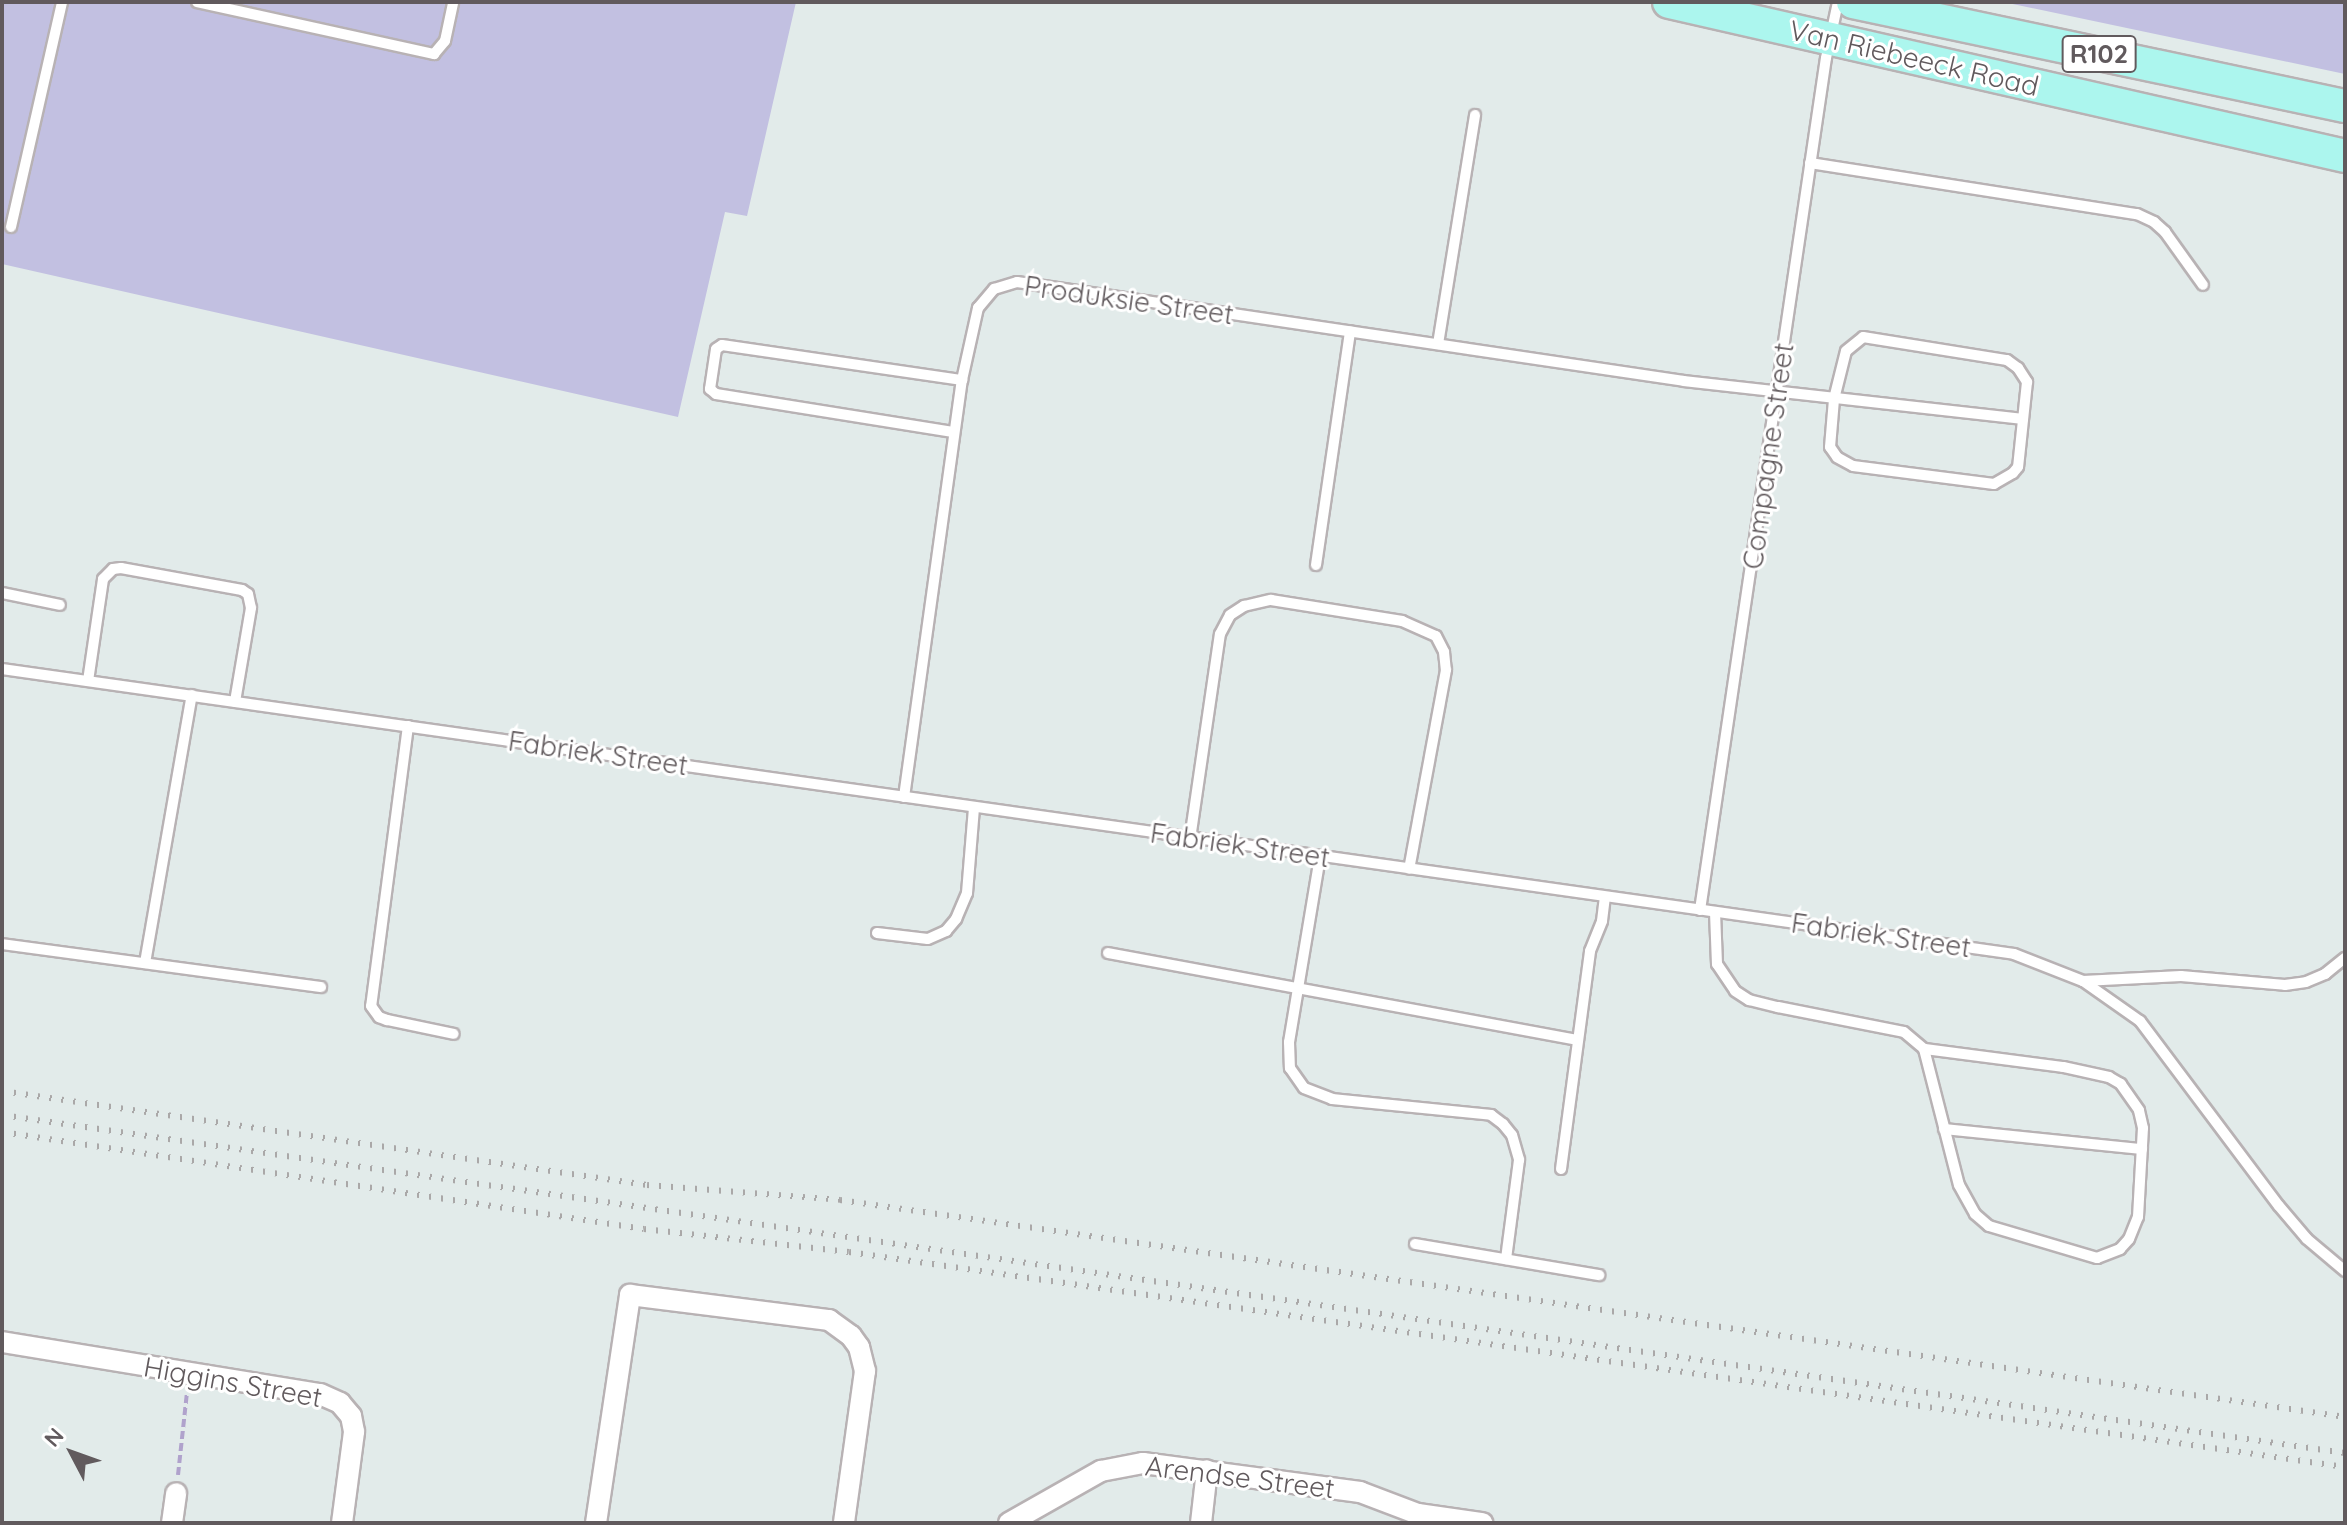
<!DOCTYPE html>
<html>
<head>
<meta charset="utf-8">
<style>
	body { margin:0 }
	#map { position:relative; width:2347px; height:1525px; overflow:hidden; background:#e2ebea; font-family:Quicksand,sans-serif }
	div>[style] { position:absolute }
	[style*='--x'] { left:calc(var(--x)*1px); top:calc(var(--y)*1px); width:calc(var(--w)*1px); rotate:calc(var(--a)*1deg) }
	.green>* { inset:0; background:#c2c0e1 }
	.path>* { height:4px; margin-top:-2px; transform-origin:0; background:repeating-linear-gradient(90deg,#b0a2cc 0 8px,transparent 0 12px) }
	.roads { filter:drop-shadow(2px 0 #b8b2b4) drop-shadow(-2px 0 #b8b2b4) drop-shadow(0 2px #b8b2b4) drop-shadow(0 -2px #b8b2b4) }
	.lane>* { height:10px; margin:-5px; padding:0 5px; transform-origin:5px; border-radius:5px; background:#fff }
	.street>* { height:20px; margin:-10px; padding:0 10px; transform-origin:10px; border-radius:10px; background:#fff }
	.primary>* { height:32px; margin:-16px; padding:0 16px; transform-origin:16px; border-radius:16px; background:#acf6ee }
	.rail>* { height:6px; margin-top:-3px; transform-origin:0; background:repeating-linear-gradient(90deg,#aaa8a8 0 2px,transparent 0 12px) }
	span { translate:-50% -50%; white-space:nowrap; text-align:center; line-height:1.15; -webkit-text-stroke:6px #fff; paint-order:stroke }
	.shield-label span { padding:2px 6px; background:#fff; border:2px solid; border-radius:6px; -webkit-text-stroke-width:0 }
	.shield-label { font-size:26px; color:#615a5d; font-weight:700 }
	.street-label { font-size:28px; color:#615a5d }
	.frame { position:absolute; inset:0; border:4px solid #615a5d; pointer-events:none }
	.north { position:absolute; left:32px; top:1413px; width:80px; height:80px; -webkit-text-stroke:6px #fff; paint-order:stroke; rotate:311deg; font-size:22px; font-weight:700; line-height:32px; text-align:center; color:#615a5d }
	.north::after { content:''; display:block; margin:auto; width:28px; height:36px; background:#615a5d; clip-path:polygon(50% 0,100% 100%,50% 72%,0 100%) }
</style>
</head>
<body>
<div id="map">
	<div class="green">
		<i style="clip-path:polygon(2px 2px,796px 2px,747px 216px,725px 212px,678px 417px,2px 264px)"></i>
		<i style="clip-path:polygon(2003px 2px,2345px 2px,2345px 74px)"></i>
	</div>
	<div class="path">
		<i style="--x:178;--y:1475;--w:83;--a:-83.8"></i>
	</div>
	<div class="roads">
		<div class="lane">
			<i style="--x:197;--y:2;--w:243;--a:12.4"></i>
			<i style="--x:434;--y:54;--w:17;--a:-50"></i>
			<i style="--x:445;--y:41;--w:40;--a:-78"></i>
			<i style="--x:1810;--y:163;--w:331;--a:8.9"></i>
			<i style="--x:2137;--y:214;--w:19;--a:25"></i>
			<i style="--x:2154;--y:222;--w:15;--a:42"></i>
			<i style="--x:2165;--y:232;--w:65;--a:54.4"></i>
			<i style="--x:11;--y:227;--w:231;--a:-77.2"></i>
			<i style="--x:1863;--y:337;--w:146;--a:9.1"></i>
			<i style="--x:2007;--y:360;--w:14;--a:36"></i>
			<i style="--x:2018;--y:368;--w:17;--a:57"></i>
			<i style="--x:2027;--y:382;--w:85;--a:96"></i>
			<i style="--x:2018;--y:467;--w:8;--a:130"></i>
			<i style="--x:2013;--y:473;--w:22;--a:150"></i>
			<i style="--x:1994;--y:484;--w:142;--a:-172.7"></i>
			<i style="--x:1853;--y:466;--w:18;--a:-151"></i>
			<i style="--x:1837;--y:457;--w:12;--a:-125"></i>
			<i style="--x:1830;--y:447;--w:48;--a:-85.2"></i>
			<i style="--x:1834;--y:399;--w:49;--a:-76"></i>
			<i style="--x:1846;--y:351;--w:22;--a:-39"></i>
			<i style="--x:1438;--y:344;--w:232;--a:-80.8"></i>
			<i style="--x:953;--y:432;--w:240;--a:-170.9"></i>
			<i style="--x:716;--y:394;--w:8;--a:-140"></i>
			<i style="--x:710;--y:389;--w:40;--a:-81.5"></i>
			<i style="--x:716;--y:349;--w:7;--a:-34"></i>
			<i style="--x:722;--y:345;--w:243;--a:8.3"></i>
			<i style="--x:1316;--y:565;--w:236;--a:-81.7"></i>
			<i style="--x:2;--y:593;--w:59;--a:11.7"></i>
			<i style="--x:2;--y:669;--w:2032;--a:8.06"></i>
			<i style="--x:2014;--y:954;--w:74;--a:21.4"></i>
			<i style="--x:2083;--y:981;--w:70;--a:35.1"></i>
			<i style="--x:2140;--y:1021;--w:231;--a:53.1"></i>
			<i style="--x:2279;--y:1206;--w:43;--a:49.7"></i>
			<i style="--x:2307;--y:1239;--w:50;--a:40.1"></i>
			<i style="--x:88;--y:681;--w:103;--a:-81.6"></i>
			<i style="--x:103;--y:579;--w:14;--a:-45"></i>
			<i style="--x:113;--y:569;--w:8;--a:-7"></i>
			<i style="--x:121;--y:568;--w:123;--a:10.3"></i>
			<i style="--x:242;--y:590;--w:7;--a:34"></i>
			<i style="--x:248;--y:594;--w:14;--a:78"></i>
			<i style="--x:251;--y:608;--w:95;--a:99.7"></i>
			<i style="--x:408;--y:726;--w:282;--a:97.5"></i>
			<i style="--x:371;--y:1006;--w:14;--a:54"></i>
			<i style="--x:379;--y:1017;--w:9;--a:21"></i>
			<i style="--x:387;--y:1020;--w:68;--a:11.8"></i>
			<i style="--x:904;--y:797;--w:421;--a:-82.1"></i>
			<i style="--x:962;--y:380;--w:74;--a:-77.5"></i>
			<i style="--x:978;--y:308;--w:25;--a:-50"></i>
			<i style="--x:994;--y:289;--w:24;--a:-17"></i>
			<i style="--x:1017;--y:282;--w:674;--a:8.44"></i>
			<i style="--x:1684;--y:381;--w:341;--a:6.4"></i>
			<i style="--x:1190;--y:839;--w:207;--a:-81.7"></i>
			<i style="--x:1220;--y:634;--w:21;--a:-62"></i>
			<i style="--x:1230;--y:615;--w:17;--a:-33"></i>
			<i style="--x:1244;--y:606;--w:28;--a:-13"></i>
			<i style="--x:1271;--y:600;--w:133;--a:9.1"></i>
			<i style="--x:1402;--y:621;--w:37;--a:24"></i>
			<i style="--x:1436;--y:636;--w:18;--a:63"></i>
			<i style="--x:1444;--y:652;--w:18;--a:84"></i>
			<i style="--x:1446;--y:670;--w:202;--a:100.5"></i>
			<i style="--x:1320;--y:857;--w:188;--a:99.5"></i>
			<i style="--x:1289;--y:1042;--w:26;--a:88"></i>
			<i style="--x:1290;--y:1068;--w:24;--a:55"></i>
			<i style="--x:1304;--y:1088;--w:30;--a:21"></i>
			<i style="--x:1332;--y:1099;--w:160;--a:5.7"></i>
			<i style="--x:1491;--y:1115;--w:15;--a:37"></i>
			<i style="--x:1503;--y:1124;--w:14;--a:51"></i>
			<i style="--x:1512;--y:1135;--w:26;--a:74"></i>
			<i style="--x:1519;--y:1160;--w:100;--a:97.5"></i>
			<i style="--x:1700;--y:910;--w:861;--a:-81.59"></i>
			<i style="--x:1826;--y:58;--w:57;--a:-77.9"></i>
			<i style="--x:1715;--y:912;--w:52;--a:87.8"></i>
			<i style="--x:1717;--y:964;--w:32;--a:56"></i>
			<i style="--x:1735;--y:991;--w:17;--a:33"></i>
			<i style="--x:1749;--y:1000;--w:30;--a:14"></i>
			<i style="--x:1778;--y:1007;--w:128;--a:11.2"></i>
			<i style="--x:1904;--y:1032;--w:26;--a:40"></i>
			<i style="--x:1924;--y:1049;--w:140;--a:75.6"></i>
			<i style="--x:1959;--y:1185;--w:33;--a:61"></i>
			<i style="--x:1975;--y:1214;--w:18;--a:41"></i>
			<i style="--x:1989;--y:1226;--w:113;--a:16.5"></i>
			<i style="--x:2097;--y:1258;--w:25;--a:-21"></i>
			<i style="--x:2120;--y:1249;--w:13;--a:-48"></i>
			<i style="--x:2129;--y:1239;--w:24;--a:-68"></i>
			<i style="--x:2138;--y:1217;--w:89;--a:-86.8"></i>
			<i style="--x:2143;--y:1128;--w:18;--a:-103"></i>
			<i style="--x:2139;--y:1110;--w:32;--a:-125"></i>
			<i style="--x:2121;--y:1084;--w:14;--a:-150"></i>
			<i style="--x:2109;--y:1077;--w:47;--a:-167.7"></i>
			<i style="--x:2063;--y:1067;--w:140;--a:-172.6"></i>
			<i style="--x:877;--y:933;--w:51;--a:6.7"></i>
			<i style="--x:928;--y:939;--w:20;--a:-24"></i>
			<i style="--x:946;--y:931;--w:16;--a:-50"></i>
			<i style="--x:956;--y:919;--w:28;--a:-67"></i>
			<i style="--x:967;--y:893;--w:86;--a:-85.3"></i>
			<i style="--x:2;--y:944;--w:322;--a:7.7"></i>
			<i style="--x:1108;--y:953;--w:476;--a:10.5"></i>
			<i style="--x:145;--y:963;--w:272;--a:-80.1"></i>
			<i style="--x:2083;--y:981;--w:98;--a:-2.9"></i>
			<i style="--x:2181;--y:976;--w:104;--a:4.9"></i>
			<i style="--x:2285;--y:985;--w:21;--a:-8"></i>
			<i style="--x:2306;--y:982;--w:21;--a:-23"></i>
			<i style="--x:2325;--y:974;--w:26;--a:-39"></i>
			<i style="--x:1944;--y:1129;--w:199;--a:5.8"></i>
			<i style="--x:1561;--y:1169;--w:220;--a:-82.4"></i>
			<i style="--x:1590;--y:951;--w:32;--a:-68"></i>
			<i style="--x:1602;--y:921;--w:24;--a:-83"></i>
			<i style="--x:1415;--y:1244;--w:187;--a:9.6"></i>
		</div>
		<div class="street">
			<i style="--x:2;--y:1342;--w:322;--a:9.3"></i>
			<i style="--x:320;--y:1394;--w:22;--a:24"></i>
			<i style="--x:340;--y:1403;--w:17;--a:50"></i>
			<i style="--x:351;--y:1416;--w:16;--a:79"></i>
			<i style="--x:354;--y:1432;--w:92;--a:97.5"></i>
			<i style="--x:172;--y:1523;--w:30;--a:-82"></i>
			<i style="--x:596;--y:1523;--w:231;--a:-81.5"></i>
			<i style="--x:630;--y:1295;--w:201;--a:7.2"></i>
			<i style="--x:829;--y:1320;--w:27;--a:36"></i>
			<i style="--x:851;--y:1336;--w:14;--a:54"></i>
			<i style="--x:859;--y:1347;--w:25;--a:76"></i>
			<i style="--x:865;--y:1371;--w:153;--a:97.9"></i>
			<i style="--x:1009;--y:1523;--w:106;--a:-29.5"></i>
			<i style="--x:1101;--y:1471;--w:43;--a:-10.8"></i>
			<i style="--x:1143;--y:1463;--w:219;--a:7.6"></i>
			<i style="--x:1360;--y:1492;--w:62;--a:20.8"></i>
			<i style="--x:1418;--y:1514;--w:65;--a:8"></i>
			<i style="--x:1201;--y:1523;--w:53;--a:-83.5"></i>
		</div>
		<div class="primary">
			<i style="--x:1669;--y:2;--w:693;--a:12.83"></i>
			<i style="--x:1853;--y:2;--w:503;--a:11.94"></i>
		</div>
	</div>
	<div class="rail">
		<i style="--x:2;--y:1091;--w:652;--a:8.29"></i>
		<i style="--x:647;--y:1185;--w:194;--a:4.4"></i>
		<i style="--x:840;--y:1200;--w:1521;--a:8.2"></i>
		<i style="--x:2;--y:1115;--w:2367;--a:8.21"></i>
		<i style="--x:2;--y:1132;--w:649;--a:8.59"></i>
		<i style="--x:644;--y:1229;--w:206;--a:6.4"></i>
		<i style="--x:849;--y:1252;--w:1511;--a:8.18"></i>
	</div>
	<div class="shield-label">
		<span style="left:2099px;top:54px">R102</span>
	</div>
	<div class="street-label">
		<span style="left:1914px;top:58px;rotate:13deg">Van Riebeeck Road</span>
		<span style="left:1129px;top:300px;rotate:8deg">Produksie Street</span>
		<span style="left:1768px;top:456px;rotate:-82deg">Compagne Street</span>
		<span style="left:598px;top:753px;rotate:8deg">Fabriek Street</span>
		<span style="left:1240px;top:845px;rotate:8deg">Fabriek Street</span>
		<span style="left:1881px;top:935px;rotate:8deg">Fabriek Street</span>
		<span style="left:233px;top:1382px;rotate:10deg">Higgins Street</span>
		<span style="left:1240px;top:1477px;rotate:7deg">Arendse Street</span>
	</div>
	<div class="frame"></div>
	<div class="north">N</div>
</div>
</body>
</html>
